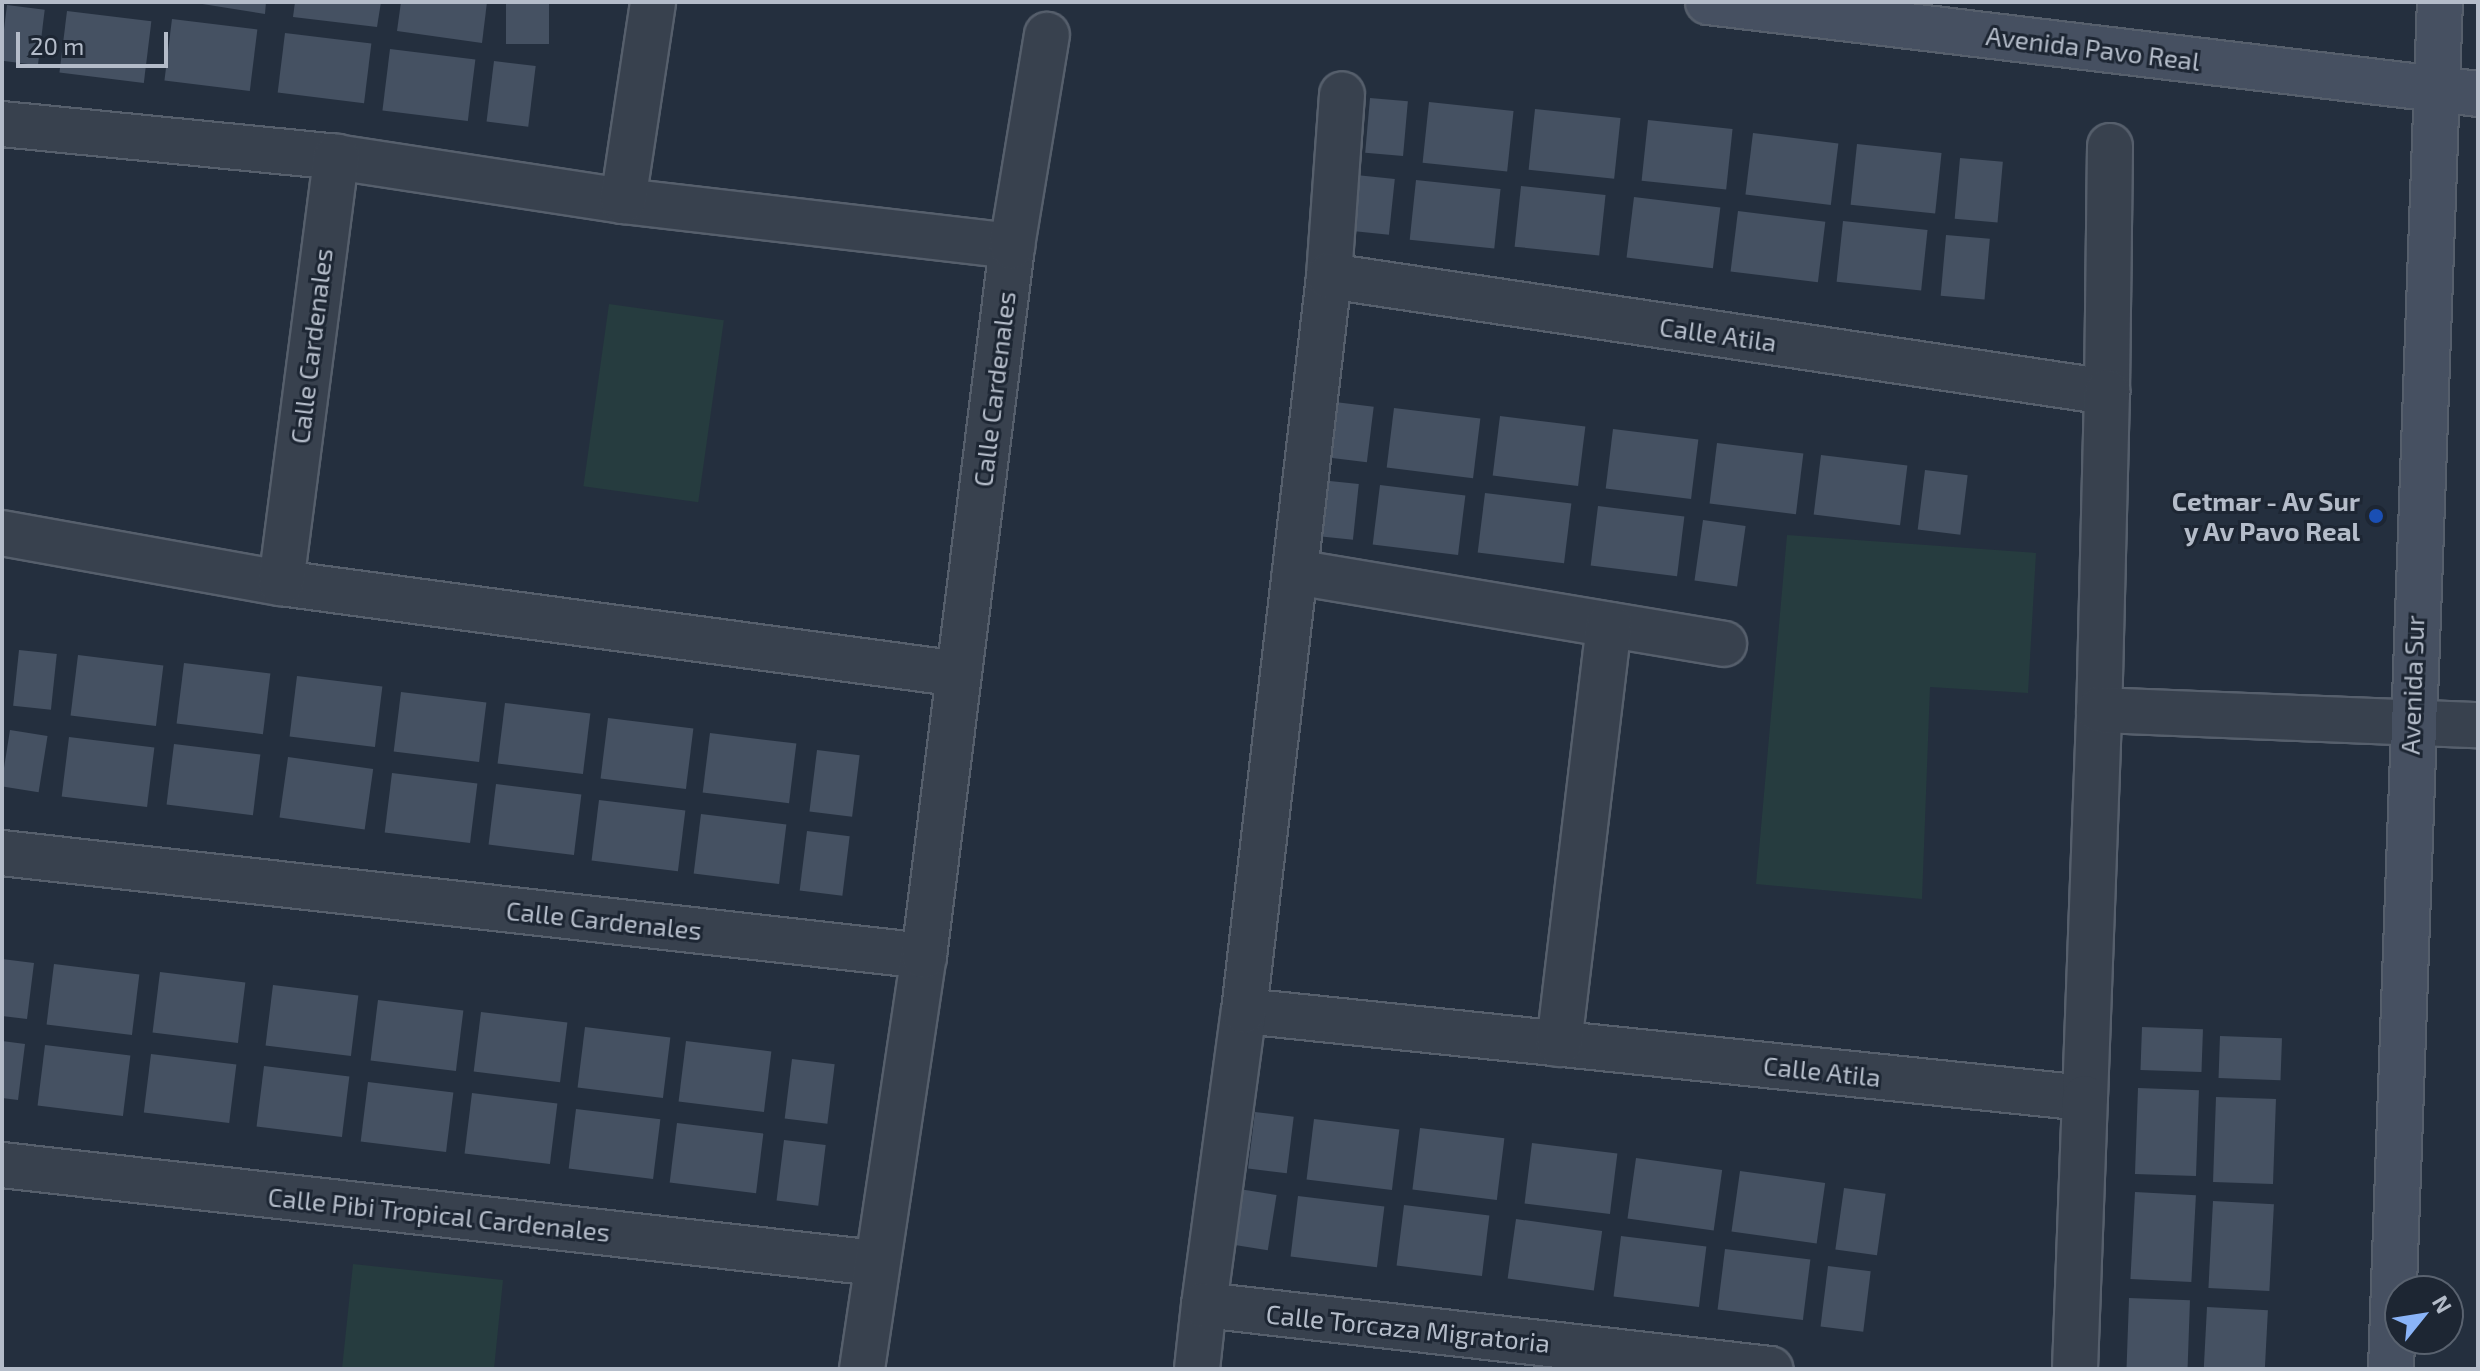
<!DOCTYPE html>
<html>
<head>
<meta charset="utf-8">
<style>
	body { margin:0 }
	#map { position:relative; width:2480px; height:1371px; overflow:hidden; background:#242f3e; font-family:"Exo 2",sans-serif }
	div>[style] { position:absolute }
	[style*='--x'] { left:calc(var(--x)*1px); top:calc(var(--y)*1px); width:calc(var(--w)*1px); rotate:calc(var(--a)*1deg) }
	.green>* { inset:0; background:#263c3f; transform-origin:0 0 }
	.building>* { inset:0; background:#455162; transform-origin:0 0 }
	.roads { filter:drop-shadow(2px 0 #565f6c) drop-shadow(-2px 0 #565f6c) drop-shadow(0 2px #565f6c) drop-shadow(0 -2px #565f6c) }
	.street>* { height:44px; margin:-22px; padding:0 22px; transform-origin:22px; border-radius:22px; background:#38414e }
	.secondary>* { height:44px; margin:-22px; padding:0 22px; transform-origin:22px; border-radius:22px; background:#465061 }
	.dots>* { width:22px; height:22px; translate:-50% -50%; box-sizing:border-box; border:4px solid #1d2633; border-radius:50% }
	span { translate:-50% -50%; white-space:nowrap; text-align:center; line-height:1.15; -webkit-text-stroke:6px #1d2633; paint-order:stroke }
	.street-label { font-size:26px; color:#b4bcc9 }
	.poi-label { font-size:26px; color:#b4bcc9; font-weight:700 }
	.right { translate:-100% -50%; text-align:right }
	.frame { position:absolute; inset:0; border:4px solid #b4bcc9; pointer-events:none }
	.north { position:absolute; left:2384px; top:1275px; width:80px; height:80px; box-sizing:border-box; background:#1d2633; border:2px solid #59626f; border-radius:50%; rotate:60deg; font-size:22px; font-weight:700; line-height:32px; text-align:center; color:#b4bcc9 }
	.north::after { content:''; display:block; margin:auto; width:28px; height:36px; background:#8ab4f8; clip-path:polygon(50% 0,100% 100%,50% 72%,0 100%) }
	.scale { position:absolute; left:16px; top:32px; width:152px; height:36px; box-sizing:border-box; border:4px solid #b4bcc9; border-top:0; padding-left:10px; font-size:24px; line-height:28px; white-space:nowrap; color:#b4bcc9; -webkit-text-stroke:6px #1d2633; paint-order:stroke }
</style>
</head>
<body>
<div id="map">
	<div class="green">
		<i style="left:609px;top:304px;width:116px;height:184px;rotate:8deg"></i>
		<i style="clip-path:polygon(1787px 535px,2036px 553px,2028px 693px,1930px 687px,1922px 899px,1756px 884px)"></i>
		<i style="clip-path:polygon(353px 1264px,503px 1280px,494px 1369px,342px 1369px)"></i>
	</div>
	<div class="building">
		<i style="clip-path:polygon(190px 2px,266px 2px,265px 14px)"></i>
		<i style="clip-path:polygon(295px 2px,381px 2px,377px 27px,293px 17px)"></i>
		<i style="clip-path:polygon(401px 2px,487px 2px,482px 43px,397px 31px)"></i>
		<i style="left:506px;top:2px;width:43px;height:42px"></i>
		<i style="left:7px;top:5px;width:38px;height:56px;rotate:7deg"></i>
		<i style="left:67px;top:11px;width:85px;height:62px;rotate:7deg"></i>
		<i style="left:172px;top:19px;width:86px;height:62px;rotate:7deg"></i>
		<i style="left:285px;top:33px;width:87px;height:60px;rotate:7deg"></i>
		<i style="left:390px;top:49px;width:86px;height:62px;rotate:7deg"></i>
		<i style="left:494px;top:61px;width:42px;height:61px;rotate:7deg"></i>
		<i style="left:1370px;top:98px;width:38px;height:55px;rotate:5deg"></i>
		<i style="left:1429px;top:102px;width:85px;height:61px;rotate:6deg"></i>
		<i style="left:1535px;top:109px;width:86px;height:61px;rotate:6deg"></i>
		<i style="left:1648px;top:120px;width:85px;height:61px;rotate:6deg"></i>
		<i style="left:1753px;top:133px;width:86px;height:62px;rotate:7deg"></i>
		<i style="left:1857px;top:144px;width:85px;height:61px;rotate:6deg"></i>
		<i style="left:1960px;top:158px;width:43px;height:61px;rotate:5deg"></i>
		<i style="left:1356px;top:175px;width:39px;height:56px;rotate:6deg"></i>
		<i style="left:1416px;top:180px;width:85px;height:60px;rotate:6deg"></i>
		<i style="left:1521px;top:186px;width:85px;height:61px;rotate:6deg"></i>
		<i style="left:1634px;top:197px;width:87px;height:61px;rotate:7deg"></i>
		<i style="left:1738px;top:211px;width:88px;height:61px;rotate:7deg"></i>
		<i style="left:1843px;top:221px;width:85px;height:61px;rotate:6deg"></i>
		<i style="left:1946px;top:235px;width:44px;height:61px;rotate:5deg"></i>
		<i style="left:1335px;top:402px;width:39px;height:56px;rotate:7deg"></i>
		<i style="left:1394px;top:408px;width:87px;height:60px;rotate:7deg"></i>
		<i style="left:1500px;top:416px;width:86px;height:60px;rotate:7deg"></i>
		<i style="left:1613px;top:429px;width:86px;height:60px;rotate:7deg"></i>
		<i style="left:1717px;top:443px;width:87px;height:61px;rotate:7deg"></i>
		<i style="left:1821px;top:455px;width:87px;height:60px;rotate:7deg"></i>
		<i style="left:1925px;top:470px;width:43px;height:60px;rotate:7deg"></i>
		<i style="left:1320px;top:480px;width:39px;height:56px;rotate:6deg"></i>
		<i style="left:1380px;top:485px;width:86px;height:60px;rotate:7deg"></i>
		<i style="left:1485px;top:493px;width:87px;height:60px;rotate:7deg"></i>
		<i style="left:1598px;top:506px;width:87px;height:60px;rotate:7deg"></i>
		<i style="left:1703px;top:520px;width:43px;height:61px;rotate:8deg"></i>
		<i style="left:19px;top:650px;width:38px;height:56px;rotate:6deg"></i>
		<i style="left:78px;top:655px;width:86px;height:61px;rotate:7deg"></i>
		<i style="left:184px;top:663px;width:87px;height:61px;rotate:7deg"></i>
		<i style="left:297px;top:676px;width:86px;height:61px;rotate:7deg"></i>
		<i style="left:401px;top:692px;width:86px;height:60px;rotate:7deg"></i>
		<i style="left:505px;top:703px;width:86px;height:61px;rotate:7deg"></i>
		<i style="left:608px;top:718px;width:86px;height:61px;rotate:7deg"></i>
		<i style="left:10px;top:730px;width:38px;height:57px;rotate:9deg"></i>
		<i style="left:710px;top:733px;width:87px;height:60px;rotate:7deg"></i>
		<i style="left:69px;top:737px;width:86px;height:60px;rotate:7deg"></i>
		<i style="left:174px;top:744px;width:87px;height:61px;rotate:7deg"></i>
		<i style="left:817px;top:750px;width:43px;height:62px;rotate:7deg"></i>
		<i style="left:288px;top:757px;width:86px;height:61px;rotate:8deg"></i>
		<i style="left:392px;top:773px;width:86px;height:60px;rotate:7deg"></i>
		<i style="left:496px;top:784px;width:86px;height:61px;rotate:7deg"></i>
		<i style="left:599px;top:800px;width:87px;height:61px;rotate:7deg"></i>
		<i style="left:701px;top:814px;width:86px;height:60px;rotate:7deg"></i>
		<i style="left:807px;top:831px;width:43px;height:60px;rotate:7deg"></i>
		<i style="clip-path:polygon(2px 959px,34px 963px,27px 1019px,2px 1016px)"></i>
		<i style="left:54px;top:964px;width:86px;height:61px;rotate:7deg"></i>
		<i style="left:160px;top:972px;width:86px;height:61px;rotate:7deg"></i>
		<i style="left:273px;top:985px;width:86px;height:61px;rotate:7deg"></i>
		<i style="left:378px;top:1000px;width:86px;height:61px;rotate:7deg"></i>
		<i style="left:481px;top:1012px;width:87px;height:60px;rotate:7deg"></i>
		<i style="left:585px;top:1027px;width:86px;height:61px;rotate:7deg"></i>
		<i style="left:2142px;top:1027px;width:61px;height:43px;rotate:2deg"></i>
		<i style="left:2220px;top:1036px;width:62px;height:42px;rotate:2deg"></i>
		<i style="clip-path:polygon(2px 1041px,25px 1044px,18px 1100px,2px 1098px)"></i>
		<i style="left:686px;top:1041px;width:86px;height:61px;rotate:7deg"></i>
		<i style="left:45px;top:1045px;width:86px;height:61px;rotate:7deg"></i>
		<i style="left:151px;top:1054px;width:86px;height:59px;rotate:7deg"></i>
		<i style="left:792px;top:1059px;width:43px;height:60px;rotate:7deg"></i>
		<i style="left:264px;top:1066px;width:86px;height:61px;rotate:7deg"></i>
		<i style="left:368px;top:1082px;width:86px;height:60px;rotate:7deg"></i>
		<i style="left:2138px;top:1088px;width:61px;height:86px;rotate:2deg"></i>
		<i style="left:472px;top:1093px;width:86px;height:61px;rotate:7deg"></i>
		<i style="left:2216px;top:1097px;width:60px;height:85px;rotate:2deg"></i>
		<i style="left:576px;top:1109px;width:85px;height:60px;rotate:7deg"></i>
		<i style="left:1255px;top:1112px;width:39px;height:57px;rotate:7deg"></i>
		<i style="left:1314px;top:1119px;width:86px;height:61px;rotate:7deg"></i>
		<i style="left:677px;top:1123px;width:87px;height:60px;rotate:7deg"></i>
		<i style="left:1420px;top:1128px;width:85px;height:62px;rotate:7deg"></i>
		<i style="left:784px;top:1140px;width:42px;height:61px;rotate:7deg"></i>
		<i style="left:1532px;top:1143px;width:86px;height:61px;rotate:7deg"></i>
		<i style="left:1636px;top:1158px;width:87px;height:61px;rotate:8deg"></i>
		<i style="left:1740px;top:1171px;width:86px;height:61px;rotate:8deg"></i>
		<i style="left:1844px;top:1188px;width:42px;height:62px;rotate:8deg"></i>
		<i style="left:1239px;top:1189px;width:38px;height:56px;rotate:9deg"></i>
		<i style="left:2135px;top:1192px;width:61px;height:87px;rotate:3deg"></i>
		<i style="left:1298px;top:1196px;width:87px;height:61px;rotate:7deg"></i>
		<i style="left:2213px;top:1201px;width:61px;height:87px;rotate:3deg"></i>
		<i style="left:1404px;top:1205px;width:86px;height:61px;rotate:7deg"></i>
		<i style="left:1516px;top:1219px;width:87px;height:60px;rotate:8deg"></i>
		<i style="left:1621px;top:1236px;width:86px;height:61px;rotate:7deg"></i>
		<i style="left:1725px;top:1249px;width:86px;height:61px;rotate:7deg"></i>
		<i style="left:1828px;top:1266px;width:43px;height:61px;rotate:7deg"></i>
		<i style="left:2129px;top:1298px;width:61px;height:71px;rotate:2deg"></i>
		<i style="left:2207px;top:1307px;width:61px;height:62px;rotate:3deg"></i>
	</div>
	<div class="roads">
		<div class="street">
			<i style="--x:2;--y:124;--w:336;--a:5.6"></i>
			<i style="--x:336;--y:157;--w:290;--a:8.7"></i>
			<i style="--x:623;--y:201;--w:392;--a:6.6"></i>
			<i style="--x:623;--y:201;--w:201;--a:-81.4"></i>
			<i style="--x:1329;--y:276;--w:182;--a:-85.9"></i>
			<i style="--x:2107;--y:392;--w:246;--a:-89.3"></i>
			<i style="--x:2;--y:533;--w:283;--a:10.2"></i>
			<i style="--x:281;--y:583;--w:684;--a:7.64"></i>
			<i style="--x:1295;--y:572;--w:435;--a:9.5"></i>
			<i style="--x:281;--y:583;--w:430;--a:-82.6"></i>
			<i style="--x:2;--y:853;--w:928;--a:6.37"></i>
			<i style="--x:1244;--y:1011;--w:845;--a:5.91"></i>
			<i style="--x:2085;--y:1098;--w:388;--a:-87.9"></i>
			<i style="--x:1559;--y:1044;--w:422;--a:-83.2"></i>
			<i style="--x:2;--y:1165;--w:879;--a:6.4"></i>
			<i style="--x:1204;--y:1305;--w:297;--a:-82.3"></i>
			<i style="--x:1244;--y:1011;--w:740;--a:-83.4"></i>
			<i style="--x:1329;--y:276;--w:787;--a:8.48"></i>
			<i style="--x:2107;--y:392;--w:318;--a:91.4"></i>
			<i style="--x:2099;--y:710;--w:379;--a:2.3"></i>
			<i style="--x:862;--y:1369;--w:418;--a:-81.5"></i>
			<i style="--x:924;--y:956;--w:715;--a:-82.93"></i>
			<i style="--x:1012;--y:246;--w:214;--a:-80.6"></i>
			<i style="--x:1197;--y:1369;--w:64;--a:-83.8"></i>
			<i style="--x:1204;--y:1305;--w:570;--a:6.45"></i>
			<i style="--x:2075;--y:1369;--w:271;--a:-87.9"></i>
		</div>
		<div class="secondary">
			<i style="--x:1708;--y:2;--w:775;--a:6.81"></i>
			<i style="--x:2391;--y:1369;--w:1368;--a:-87.95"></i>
		</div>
	</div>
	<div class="dots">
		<i style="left:2376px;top:516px;background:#1a4fb4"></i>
	</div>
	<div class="street-label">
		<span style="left:2093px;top:48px;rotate:7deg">Avenida Pavo Real</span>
		<span style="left:1718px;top:334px;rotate:8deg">Calle Atila</span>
		<span style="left:311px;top:346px;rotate:-83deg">Calle Cardenales</span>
		<span style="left:994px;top:389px;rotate:-83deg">Calle Cardenales</span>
		<span style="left:2412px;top:685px;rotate:-88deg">Avenida Sur</span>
		<span style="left:604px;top:920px;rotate:6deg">Calle Cardenales</span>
		<span style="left:1822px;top:1071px;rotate:6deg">Calle Atila</span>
		<span style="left:439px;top:1214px;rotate:6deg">Calle Pibi Tropical Cardenales</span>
		<span style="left:1408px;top:1328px;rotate:6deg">Calle Torcaza Migratoria</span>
	</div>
	<div class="poi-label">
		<span class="right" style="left:2360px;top:516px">Cetmar - Av Sur<br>y Av Pavo Real</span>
	</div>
	<div class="frame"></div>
	<div class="north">N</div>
	<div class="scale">20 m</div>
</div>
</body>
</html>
